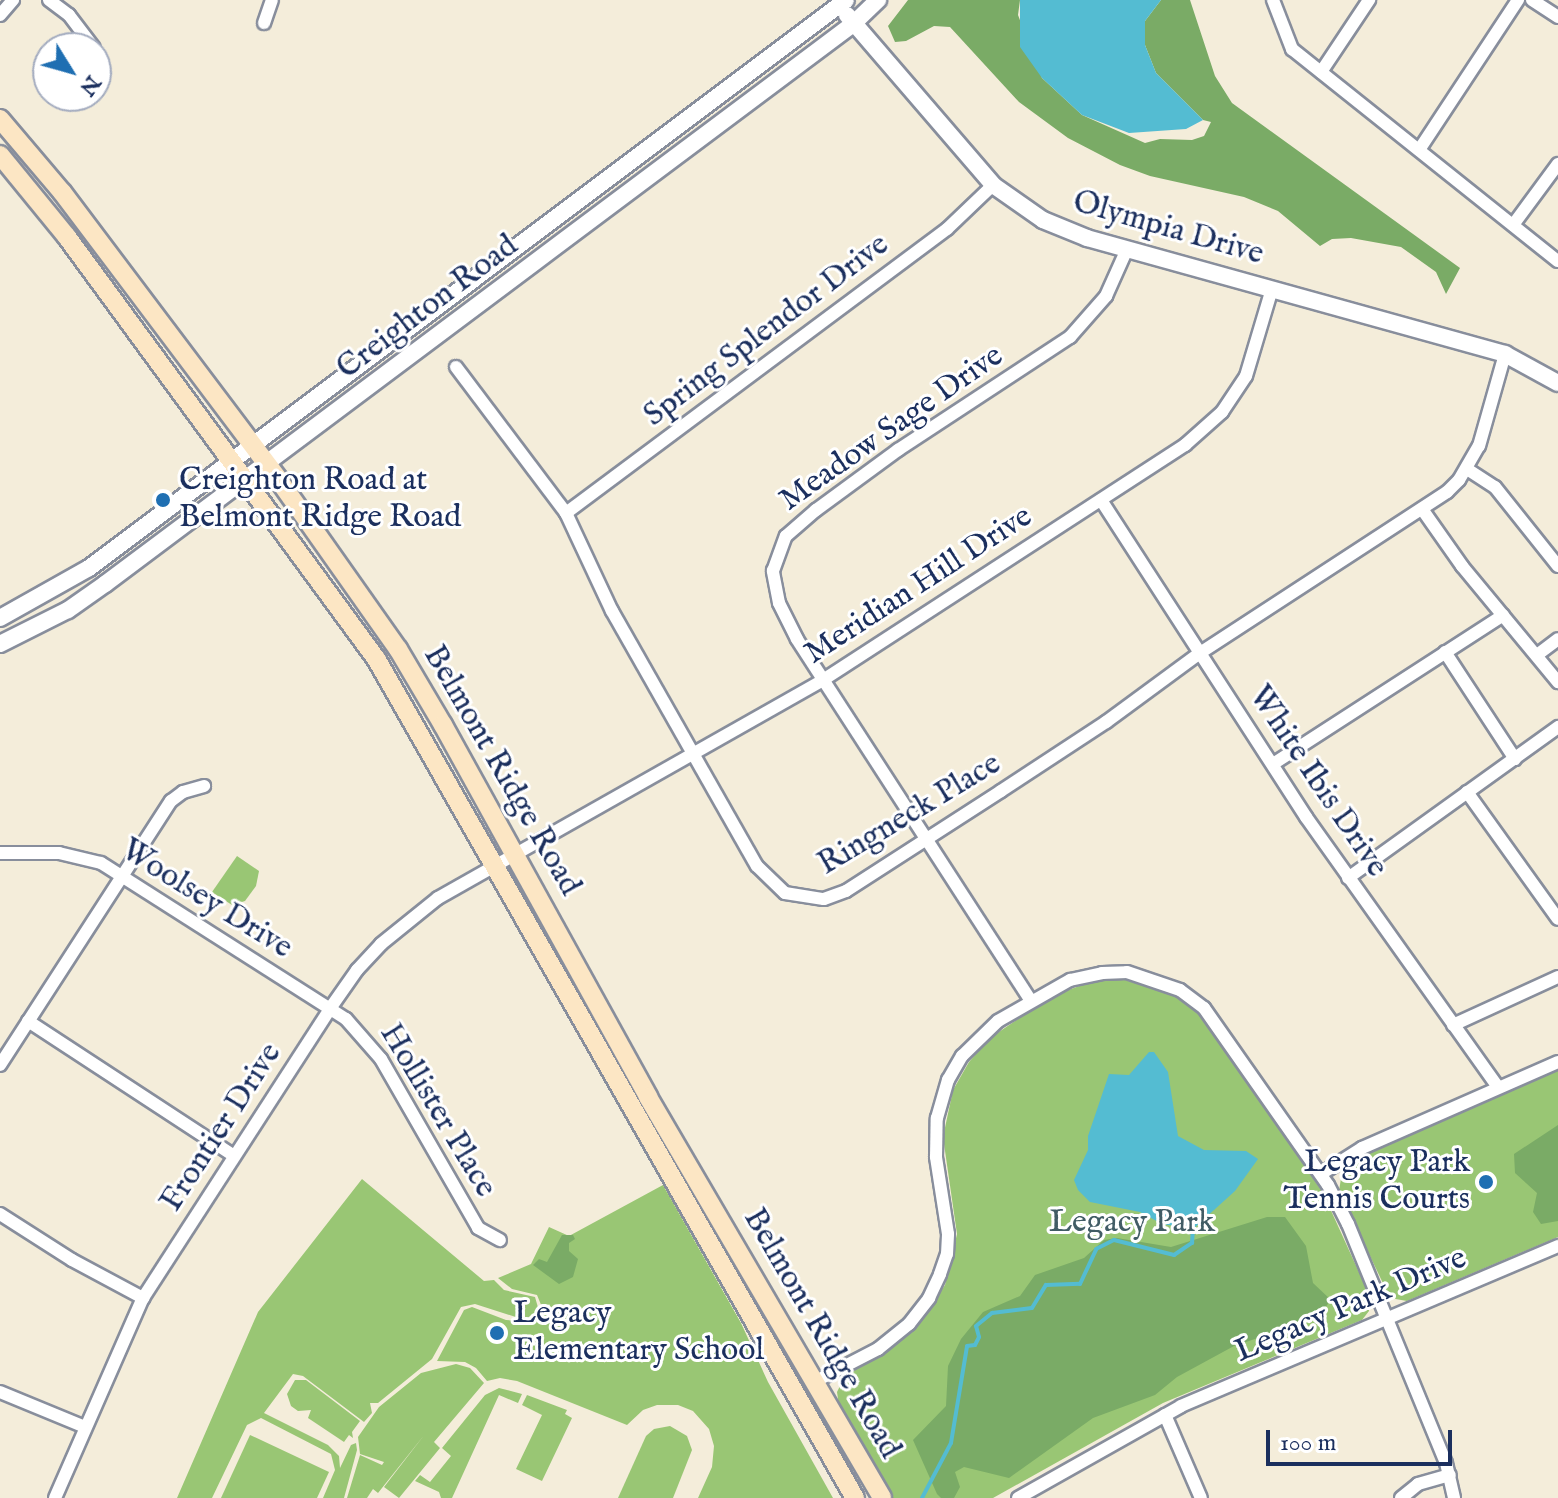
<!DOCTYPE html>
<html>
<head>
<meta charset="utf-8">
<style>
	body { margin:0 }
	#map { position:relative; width:1558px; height:1498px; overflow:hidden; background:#f4edda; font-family:"IM FELL English",serif }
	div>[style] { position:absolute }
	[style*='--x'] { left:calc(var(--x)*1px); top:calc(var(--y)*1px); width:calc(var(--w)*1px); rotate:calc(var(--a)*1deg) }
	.green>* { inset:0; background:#99c674 }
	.forest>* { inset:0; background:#7aab66 }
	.water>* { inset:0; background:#54bcd2 }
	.stream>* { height:4px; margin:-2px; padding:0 2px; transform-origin:2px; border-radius:2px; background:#54bcd2 }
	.roads { filter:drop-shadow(2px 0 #888e9c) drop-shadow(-2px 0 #888e9c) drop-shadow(0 2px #888e9c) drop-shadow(0 -2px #888e9c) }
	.minor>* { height:12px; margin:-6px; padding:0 6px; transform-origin:6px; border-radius:6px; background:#fff }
	.tertiary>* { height:16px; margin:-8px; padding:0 8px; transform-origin:8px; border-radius:8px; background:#fff }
	.secondary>* { height:18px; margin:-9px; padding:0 9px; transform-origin:9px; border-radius:9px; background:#fce6c4 }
	.dots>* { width:22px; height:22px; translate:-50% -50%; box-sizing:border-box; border:4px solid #fff; border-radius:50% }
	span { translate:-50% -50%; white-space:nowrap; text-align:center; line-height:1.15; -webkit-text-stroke:6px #fff; paint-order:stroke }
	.street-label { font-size:32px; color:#1b2f5e }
	.poi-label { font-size:32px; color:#1b2f5e }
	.left { translate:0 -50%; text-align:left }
	.right { translate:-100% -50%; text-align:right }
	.park-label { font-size:32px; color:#415c65 }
	.north { position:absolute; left:32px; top:32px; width:80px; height:80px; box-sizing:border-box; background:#fff; border:2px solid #a4acbf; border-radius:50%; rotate:127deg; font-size:22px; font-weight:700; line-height:32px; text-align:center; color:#1b2f5e }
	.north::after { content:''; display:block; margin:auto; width:28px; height:36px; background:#1f6fb2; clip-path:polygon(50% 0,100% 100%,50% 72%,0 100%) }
	.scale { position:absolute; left:1266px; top:1430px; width:186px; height:36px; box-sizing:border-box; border:4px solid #1b2f5e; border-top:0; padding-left:10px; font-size:24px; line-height:28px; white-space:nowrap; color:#1b2f5e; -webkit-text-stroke:6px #fff; paint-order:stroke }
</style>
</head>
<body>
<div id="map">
	<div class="green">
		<i style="clip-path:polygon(237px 856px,259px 871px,256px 886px,245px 901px,232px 905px,212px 892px)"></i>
		<i style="clip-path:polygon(1122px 979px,1177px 996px,1210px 1024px,1323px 1193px,1368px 1292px,1369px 1311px,1362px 1320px,1163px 1403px,993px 1498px,891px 1498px,839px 1406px,837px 1392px,846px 1374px,887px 1351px,915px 1329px,945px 1285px,957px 1234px,943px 1137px,953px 1090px,969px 1062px,990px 1038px,1052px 996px,1093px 981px)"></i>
		<i style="clip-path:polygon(1558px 1070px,1558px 1237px,1407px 1301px,1390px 1298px,1339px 1191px,1342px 1172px,1375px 1149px)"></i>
		<i style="clip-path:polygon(362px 1179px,484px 1281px,494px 1280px,504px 1290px,535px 1297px,539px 1311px,535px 1317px,519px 1318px,475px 1304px,461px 1307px,432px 1359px,378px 1403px,370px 1403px,372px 1413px,364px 1422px,303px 1376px,293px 1374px,264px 1413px,328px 1445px,339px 1456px,340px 1468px,351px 1445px,356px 1443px,357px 1450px,344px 1498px,323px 1498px,335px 1470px,331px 1454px,261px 1418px,247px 1425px,212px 1498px,177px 1498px,258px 1312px)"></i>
		<i style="clip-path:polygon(663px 1185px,741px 1323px,768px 1382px,833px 1498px,698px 1498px,712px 1467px,714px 1446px,709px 1429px,693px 1411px,678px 1405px,657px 1405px,643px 1410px,627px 1425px,517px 1381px,500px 1378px,487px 1381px,476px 1368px,465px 1362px,437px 1361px,464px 1310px,472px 1307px,506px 1320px,533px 1322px,544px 1312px,537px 1295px,512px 1289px,498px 1278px,531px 1264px,549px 1227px,569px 1236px)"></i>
		<i style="clip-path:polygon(456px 1364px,470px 1368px,484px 1383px,434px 1442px,440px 1448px,399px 1498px,384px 1487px,425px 1434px,378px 1493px,373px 1489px,367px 1498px,347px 1498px,360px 1455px,382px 1465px,384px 1462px,360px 1454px,358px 1437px,379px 1407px,421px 1373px)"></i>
		<i style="clip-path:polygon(295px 1380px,306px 1380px,360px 1421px,352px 1432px,353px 1438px,349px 1435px,344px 1442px,308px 1418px,311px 1410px,298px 1411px,291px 1406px,287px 1394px)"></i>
		<i style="clip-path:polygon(499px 1388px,522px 1394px,518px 1403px,499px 1395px,452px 1498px,441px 1498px,439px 1492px,415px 1481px,420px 1475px,430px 1482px,451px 1456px,442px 1448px,485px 1395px)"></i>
		<i style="clip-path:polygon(527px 1395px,567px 1410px,565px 1414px,572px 1418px,542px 1481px,516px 1469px,542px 1415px,522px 1405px)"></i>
		<i style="clip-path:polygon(670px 1426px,687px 1436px,692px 1450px,673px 1498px,618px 1498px,646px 1436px,654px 1429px)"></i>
		<i style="clip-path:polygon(250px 1435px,329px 1472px,317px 1498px,221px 1498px)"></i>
	</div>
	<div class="forest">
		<i style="clip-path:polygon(908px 0,1020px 0,1018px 15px,1042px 78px,1082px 115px,1145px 143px,1160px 139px,1192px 140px,1204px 136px,1211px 122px,1203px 120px,1156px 73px,1145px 45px,1145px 21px,1161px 0,1190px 0,1215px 76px,1232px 103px,1460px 268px,1446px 294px,1436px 272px,1401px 247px,1351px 238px,1332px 239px,1320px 246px,1278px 211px,1244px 197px,1150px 176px,1120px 165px,1068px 138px,1019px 102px,950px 27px,934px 26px,906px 41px,895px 42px,888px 26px)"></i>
		<i style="clip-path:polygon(1558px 1125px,1558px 1221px,1541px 1224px,1533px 1212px,1537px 1193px,1515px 1173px,1514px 1154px)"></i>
		<i style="clip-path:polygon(1267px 1217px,1285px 1217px,1306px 1246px,1313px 1283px,1331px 1300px,1324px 1309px,1285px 1329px,1234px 1346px,1177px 1377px,1155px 1395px,1093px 1418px,1009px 1478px,964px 1467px,955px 1472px,960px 1487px,954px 1498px,941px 1498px,937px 1494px,913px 1440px,946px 1406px,948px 1366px,961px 1339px,983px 1312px,1020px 1296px,1035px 1275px,1084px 1258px,1104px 1240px,1117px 1238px,1171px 1247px)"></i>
		<i style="clip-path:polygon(562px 1235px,573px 1235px,575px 1239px,569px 1243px,569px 1251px,578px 1259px,573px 1277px,559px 1284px,533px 1265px,539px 1259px,547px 1262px)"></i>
	</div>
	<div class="water">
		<i style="clip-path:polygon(1020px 0,1161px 0,1145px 21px,1145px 45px,1156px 73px,1203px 120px,1186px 129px,1129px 133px,1082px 115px,1042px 78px,1020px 47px)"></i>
		<i style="clip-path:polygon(1149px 1052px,1154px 1052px,1168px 1072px,1178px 1136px,1204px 1150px,1246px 1151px,1258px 1159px,1235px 1191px,1193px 1229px,1162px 1224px,1140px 1212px,1090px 1202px,1078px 1190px,1074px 1180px,1088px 1150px,1088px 1136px,1109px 1074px,1129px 1075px)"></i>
	</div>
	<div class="stream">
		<i style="--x:922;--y:1498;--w:62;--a:-62.2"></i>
		<i style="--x:951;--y:1443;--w:98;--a:-80.6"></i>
		<i style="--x:967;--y:1346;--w:8;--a:-7"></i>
		<i style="--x:975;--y:1345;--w:9;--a:-63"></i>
		<i style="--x:979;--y:1337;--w:11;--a:-105"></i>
		<i style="--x:976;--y:1326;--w:21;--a:-39"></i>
		<i style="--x:992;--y:1313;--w:40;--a:-7.1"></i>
		<i style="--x:1032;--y:1308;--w:27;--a:-59"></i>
		<i style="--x:1046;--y:1285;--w:34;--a:-2"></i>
		<i style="--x:1080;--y:1284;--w:38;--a:-65"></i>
		<i style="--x:1096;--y:1249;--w:20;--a:-27"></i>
		<i style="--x:1114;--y:1240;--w:62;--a:14"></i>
		<i style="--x:1174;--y:1255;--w:22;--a:-34"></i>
		<i style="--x:1192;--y:1243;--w:14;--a:-86"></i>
	</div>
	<div class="roads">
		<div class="minor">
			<i style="--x:49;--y:0;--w:25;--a:37"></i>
			<i style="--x:69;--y:15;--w:41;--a:52.9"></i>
			<i style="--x:1273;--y:0;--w:53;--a:68.8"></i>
			<i style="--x:1292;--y:49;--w:340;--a:38.6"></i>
			<i style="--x:1532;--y:0;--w:31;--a:33"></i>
			<i style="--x:0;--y:15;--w:20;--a:-49"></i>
			<i style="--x:264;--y:23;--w:24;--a:-71"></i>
			<i style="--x:1321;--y:72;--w:87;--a:-56.3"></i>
			<i style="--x:1419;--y:150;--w:180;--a:-56.6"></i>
			<i style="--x:1513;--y:225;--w:76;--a:-53.6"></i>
			<i style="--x:456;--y:367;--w:183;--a:53"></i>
			<i style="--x:566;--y:513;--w:108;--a:64.9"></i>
			<i style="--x:612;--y:611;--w:293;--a:60.4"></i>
			<i style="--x:757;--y:866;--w:39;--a:44"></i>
			<i style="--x:785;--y:893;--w:39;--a:9"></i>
			<i style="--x:824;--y:899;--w:23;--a:-20"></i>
			<i style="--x:846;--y:891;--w:184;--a:-32.8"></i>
			<i style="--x:1001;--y:791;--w:126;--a:-33.3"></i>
			<i style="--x:1106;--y:722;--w:117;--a:-36.3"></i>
			<i style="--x:1200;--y:653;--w:295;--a:-33.1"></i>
			<i style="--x:1447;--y:492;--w:17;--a:-45"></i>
			<i style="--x:1459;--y:480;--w:39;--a:-60"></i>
			<i style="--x:1479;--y:446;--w:96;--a:-74.2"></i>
			<i style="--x:1467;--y:469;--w:33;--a:33"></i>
			<i style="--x:1495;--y:487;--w:101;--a:51.4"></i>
			<i style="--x:1101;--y:500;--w:378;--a:57.1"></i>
			<i style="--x:1306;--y:817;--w:331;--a:54.6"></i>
			<i style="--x:1422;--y:509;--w:70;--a:54.9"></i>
			<i style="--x:1462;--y:566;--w:151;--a:50.4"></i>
			<i style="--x:566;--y:513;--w:475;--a:-36.7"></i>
			<i style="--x:947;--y:229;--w:64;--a:-43.7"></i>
			<i style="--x:1445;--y:652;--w:128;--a:56.8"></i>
			<i style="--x:1537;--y:655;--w:26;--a:-37"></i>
			<i style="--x:1273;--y:764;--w:274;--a:-32.9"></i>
			<i style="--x:1467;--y:792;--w:156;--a:54.4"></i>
			<i style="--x:0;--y:853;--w:59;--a:0"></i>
			<i style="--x:59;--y:853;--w:43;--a:13.4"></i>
			<i style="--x:101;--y:863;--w:290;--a:32.5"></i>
			<i style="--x:346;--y:1019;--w:53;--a:48.8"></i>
			<i style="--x:381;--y:1059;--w:195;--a:60.1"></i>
			<i style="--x:478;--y:1228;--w:25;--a:29"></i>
			<i style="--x:1348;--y:878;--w:259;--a:-35.7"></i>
			<i style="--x:1031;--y:1001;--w:431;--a:-122.9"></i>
			<i style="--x:797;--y:639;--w:40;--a:-116.6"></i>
			<i style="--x:779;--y:603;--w:33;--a:-101"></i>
			<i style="--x:773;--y:571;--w:37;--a:-70"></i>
			<i style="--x:786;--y:536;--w:40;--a:-41"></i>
			<i style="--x:816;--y:510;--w:102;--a:-36.2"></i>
			<i style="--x:898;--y:450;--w:206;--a:-33.3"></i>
			<i style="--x:1070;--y:337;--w:55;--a:-48.7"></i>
			<i style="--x:1106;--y:296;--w:51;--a:-65.9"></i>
			<i style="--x:28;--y:1021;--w:246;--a:33.2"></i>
			<i style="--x:1453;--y:1025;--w:115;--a:-24.6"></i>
			<i style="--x:0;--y:1065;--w:315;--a:-57.1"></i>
			<i style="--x:171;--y:801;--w:15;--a:-37"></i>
			<i style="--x:183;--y:792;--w:22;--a:-16"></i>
			<i style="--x:1321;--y:1174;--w:49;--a:-32.4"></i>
			<i style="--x:1362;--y:1148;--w:214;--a:-23.7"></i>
			<i style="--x:0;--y:1214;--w:85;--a:32.6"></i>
			<i style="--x:72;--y:1260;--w:81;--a:28.2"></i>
			<i style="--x:816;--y:1381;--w:70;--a:-27.3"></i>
			<i style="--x:878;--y:1349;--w:40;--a:-39"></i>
			<i style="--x:909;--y:1324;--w:33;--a:-52"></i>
			<i style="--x:929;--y:1298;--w:26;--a:-65"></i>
			<i style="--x:940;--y:1274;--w:21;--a:-71"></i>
			<i style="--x:947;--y:1254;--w:20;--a:-87"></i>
			<i style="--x:948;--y:1234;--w:78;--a:-98.9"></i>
			<i style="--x:936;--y:1157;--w:39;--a:-89"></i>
			<i style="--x:937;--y:1118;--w:40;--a:-74"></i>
			<i style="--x:948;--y:1080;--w:28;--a:-60"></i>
			<i style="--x:962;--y:1056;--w:50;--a:-44.2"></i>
			<i style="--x:998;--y:1021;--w:83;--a:-29.7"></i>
			<i style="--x:1070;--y:980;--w:33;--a:-12"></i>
			<i style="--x:1102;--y:973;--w:25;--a:-2"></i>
			<i style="--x:1127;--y:972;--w:56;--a:18.8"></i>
			<i style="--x:1180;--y:990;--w:30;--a:37"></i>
			<i style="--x:1204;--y:1008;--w:216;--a:55"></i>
			<i style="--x:1328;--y:1185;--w:44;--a:62.9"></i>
			<i style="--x:1348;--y:1224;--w:258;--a:67.7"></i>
			<i style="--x:1446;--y:1463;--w:36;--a:77"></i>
			<i style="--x:0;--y:1392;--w:92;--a:22.4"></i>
			<i style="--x:1165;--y:1415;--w:90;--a:66.6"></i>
			<i style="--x:55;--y:1498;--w:219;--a:-66.3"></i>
			<i style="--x:143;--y:1298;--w:343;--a:-57.1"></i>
			<i style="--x:329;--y:1010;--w:49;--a:-55"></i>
			<i style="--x:357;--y:970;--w:35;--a:-47"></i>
			<i style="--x:381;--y:944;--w:73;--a:-38.9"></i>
			<i style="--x:438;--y:898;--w:442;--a:-29.5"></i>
			<i style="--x:823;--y:680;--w:432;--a:-33"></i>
			<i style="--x:1185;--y:445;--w:50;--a:-41.7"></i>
			<i style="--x:1222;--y:412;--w:43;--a:-56.3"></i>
			<i style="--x:1246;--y:376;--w:91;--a:-73.4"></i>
			<i style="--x:1018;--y:1498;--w:187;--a:-29.4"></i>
			<i style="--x:1181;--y:1406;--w:410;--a:-23"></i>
			<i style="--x:1401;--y:1498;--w:22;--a:-39"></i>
			<i style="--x:1418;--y:1484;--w:33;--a:-16"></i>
		</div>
		<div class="tertiary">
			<i style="--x:847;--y:15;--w:224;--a:49.3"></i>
			<i style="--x:993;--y:185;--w:61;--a:35"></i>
			<i style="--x:1043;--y:220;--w:48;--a:22.2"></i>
			<i style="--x:1087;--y:238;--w:434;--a:15.5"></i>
			<i style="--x:1505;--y:354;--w:60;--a:28.7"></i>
			<i style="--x:0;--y:618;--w:102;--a:-29.3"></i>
			<i style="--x:89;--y:568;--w:946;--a:-36.88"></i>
			<i style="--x:0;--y:644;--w:76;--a:-26.6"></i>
			<i style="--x:68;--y:610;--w:45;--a:-35.1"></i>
			<i style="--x:105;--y:584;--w:934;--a:-36.82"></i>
			<i style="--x:853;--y:24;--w:35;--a:-44"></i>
		</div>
		<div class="secondary">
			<i style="--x:0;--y:119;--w:96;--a:49.7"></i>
			<i style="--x:62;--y:192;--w:359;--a:53"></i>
			<i style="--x:278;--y:479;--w:208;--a:54.8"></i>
			<i style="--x:398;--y:649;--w:88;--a:59.4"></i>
			<i style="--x:443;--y:725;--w:425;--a:61.1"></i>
			<i style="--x:648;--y:1097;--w:464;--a:59.7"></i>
			<i style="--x:0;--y:155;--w:106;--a:50.7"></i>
			<i style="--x:67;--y:237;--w:524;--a:53.76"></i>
			<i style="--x:377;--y:660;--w:965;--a:60.3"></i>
		</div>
	</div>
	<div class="dots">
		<i style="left:163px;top:500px;background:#1f6fb2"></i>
		<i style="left:1486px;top:1182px;background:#1f6fb2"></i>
		<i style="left:497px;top:1333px;background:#1f6fb2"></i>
	</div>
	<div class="street-label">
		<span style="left:1168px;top:229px;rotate:16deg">Olympia Drive</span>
		<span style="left:428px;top:308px;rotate:-37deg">Creighton Road</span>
		<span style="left:767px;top:331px;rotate:-37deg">Spring Splendor Drive</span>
		<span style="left:892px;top:429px;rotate:-35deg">Meadow Sage Drive</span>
		<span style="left:919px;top:586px;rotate:-33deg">Meridian Hill Drive</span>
		<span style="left:501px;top:771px;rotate:60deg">Belmont Ridge Road</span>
		<span style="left:1317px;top:782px;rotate:56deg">White Ibis Drive</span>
		<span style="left:910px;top:815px;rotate:-31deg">Ringneck Place</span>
		<span style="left:206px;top:900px;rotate:32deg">Woolsey Drive</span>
		<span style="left:437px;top:1111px;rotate:59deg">Hollister Place</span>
		<span style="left:222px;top:1128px;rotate:-57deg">Frontier Drive</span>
		<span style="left:1351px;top:1306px;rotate:-23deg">Legacy Park Drive</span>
		<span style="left:821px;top:1334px;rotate:60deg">Belmont Ridge Road</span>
	</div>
	<div class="poi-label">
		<span class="left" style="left:179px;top:500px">Creighton Road at<br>Belmont Ridge Road</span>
		<span class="right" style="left:1470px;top:1182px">Legacy Park<br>Tennis Courts</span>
		<span class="left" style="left:513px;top:1333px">Legacy<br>Elementary School</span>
	</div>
	<div class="park-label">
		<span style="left:1132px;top:1223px">Legacy Park</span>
	</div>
	<div class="north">N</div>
	<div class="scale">100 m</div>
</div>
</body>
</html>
